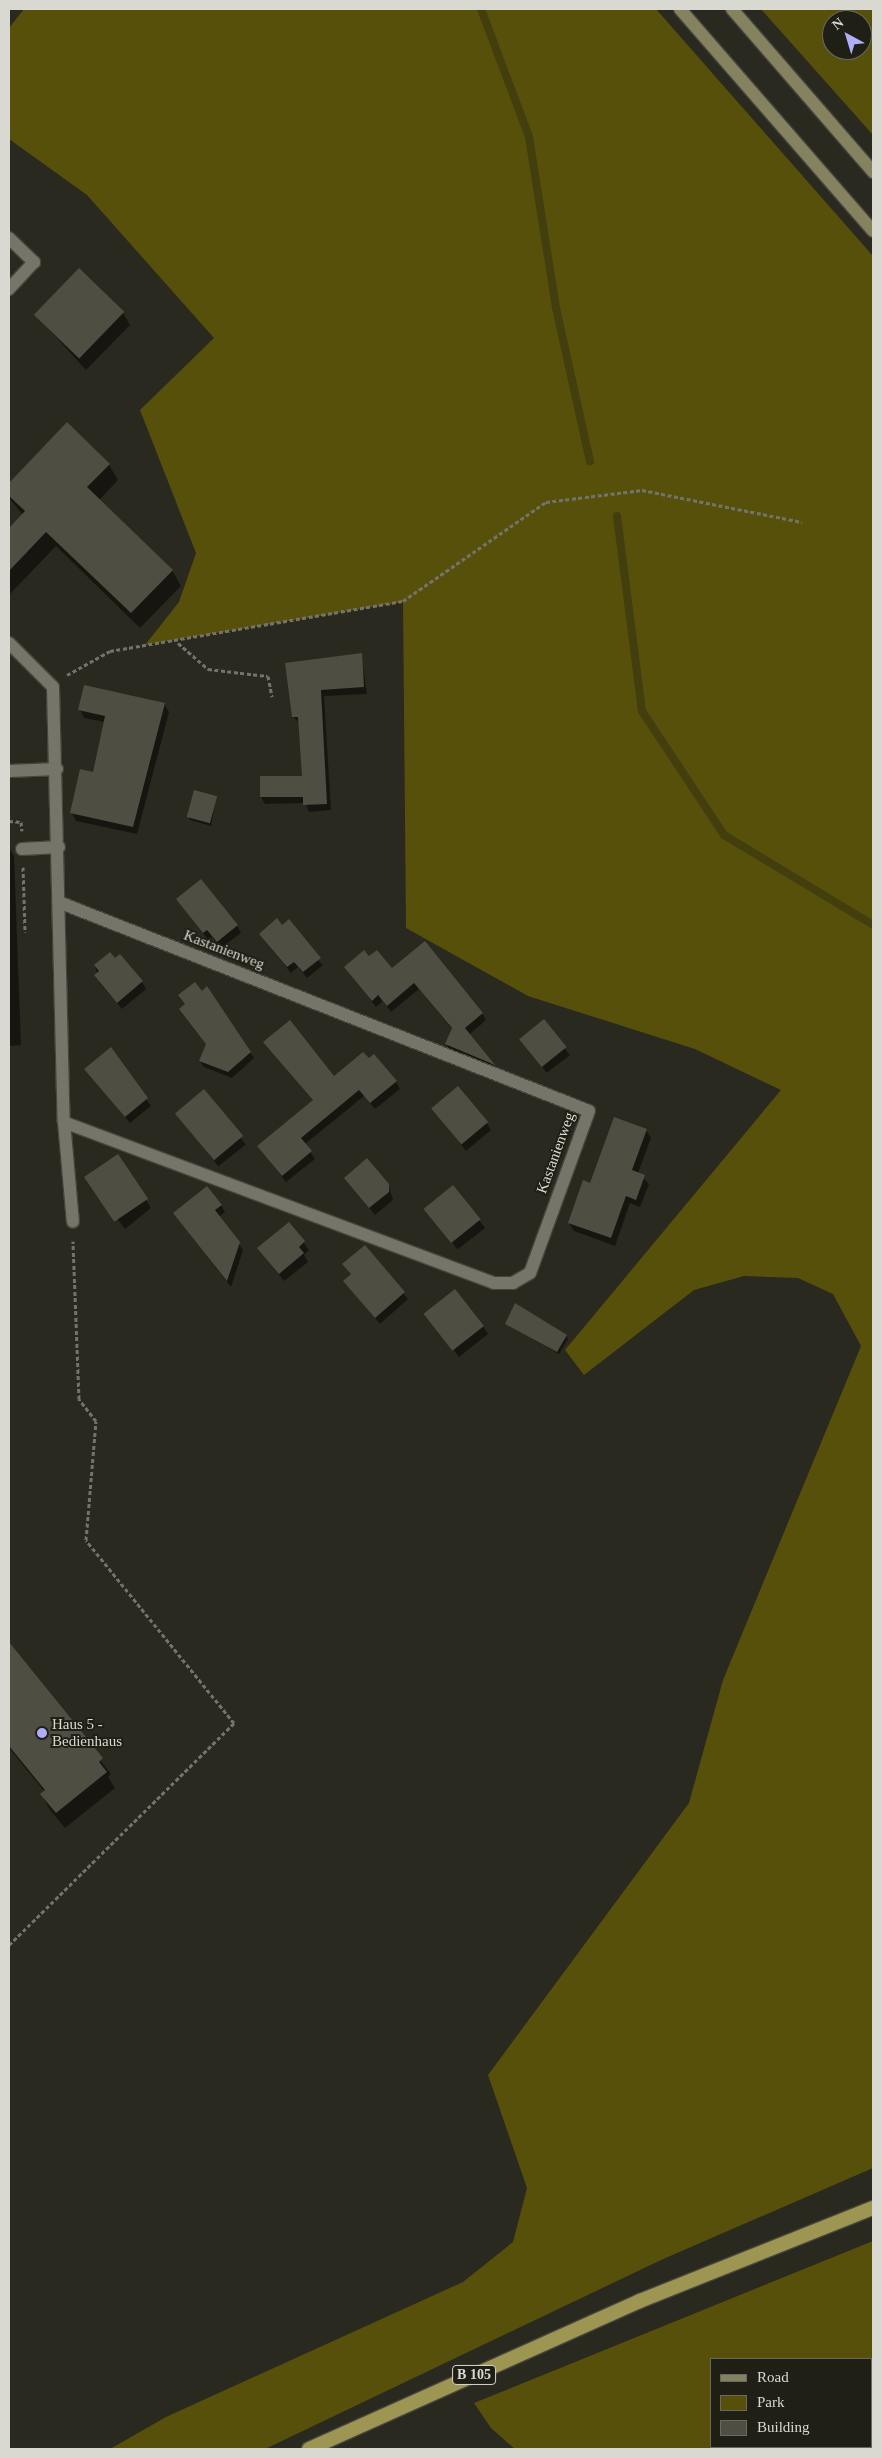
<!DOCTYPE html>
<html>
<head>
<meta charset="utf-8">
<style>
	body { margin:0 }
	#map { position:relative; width:882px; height:2458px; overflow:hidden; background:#2a291f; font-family:Georgia,serif }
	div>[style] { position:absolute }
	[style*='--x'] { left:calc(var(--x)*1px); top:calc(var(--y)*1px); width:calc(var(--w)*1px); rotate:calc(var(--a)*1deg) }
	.green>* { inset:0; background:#57500a }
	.shadow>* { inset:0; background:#0007; transform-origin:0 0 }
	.stream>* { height:8px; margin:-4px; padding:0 4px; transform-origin:4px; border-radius:4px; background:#433e0e }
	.building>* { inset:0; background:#4f4e43; transform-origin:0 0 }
	.path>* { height:3px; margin-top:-1.5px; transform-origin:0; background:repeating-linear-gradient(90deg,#74736b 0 4px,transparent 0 6.5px) }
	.roads { filter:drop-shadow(1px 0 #46453d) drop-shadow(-1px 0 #46453d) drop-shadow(0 1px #46453d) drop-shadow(0 -1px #46453d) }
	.service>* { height:12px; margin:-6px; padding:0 6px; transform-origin:6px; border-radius:6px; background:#767569 }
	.minor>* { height:12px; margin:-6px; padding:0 6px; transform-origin:6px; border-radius:6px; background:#767569 }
	.secondary>* { height:12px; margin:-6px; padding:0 6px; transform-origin:6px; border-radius:6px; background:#858260 }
	.trunk>* { height:14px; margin:-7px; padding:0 7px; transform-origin:7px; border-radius:7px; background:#9d9652 }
	.dots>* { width:14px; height:14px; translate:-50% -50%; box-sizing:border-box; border:2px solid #201f16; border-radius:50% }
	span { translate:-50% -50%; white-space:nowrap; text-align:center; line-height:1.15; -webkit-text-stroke:4px #201f16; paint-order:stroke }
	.shield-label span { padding:1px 4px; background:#201f16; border:1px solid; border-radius:4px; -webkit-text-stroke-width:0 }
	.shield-label { font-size:14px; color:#d9d9d2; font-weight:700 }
	.street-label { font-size:15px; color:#d9d9d2 }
	.poi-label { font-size:15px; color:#d9d9d2 }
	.left { translate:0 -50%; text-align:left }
	.frame { position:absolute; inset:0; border:10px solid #d9d9d2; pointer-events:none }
	.legend { position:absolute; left:710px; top:2358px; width:162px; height:90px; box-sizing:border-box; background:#201f16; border:1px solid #6a6961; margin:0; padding:6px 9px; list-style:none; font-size:15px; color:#d9d9d2 }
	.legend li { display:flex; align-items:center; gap:10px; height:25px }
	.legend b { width:25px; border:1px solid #6a6961 }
	.north { position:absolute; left:822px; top:10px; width:50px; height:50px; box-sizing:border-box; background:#201f16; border:1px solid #6a6961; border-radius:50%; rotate:321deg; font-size:14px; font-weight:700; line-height:20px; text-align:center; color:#d9d9d2 }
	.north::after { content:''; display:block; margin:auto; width:18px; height:22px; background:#aeaefa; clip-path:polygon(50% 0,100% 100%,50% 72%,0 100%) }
</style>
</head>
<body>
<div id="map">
	<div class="green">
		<i style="clip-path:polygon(24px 9px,656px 9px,873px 256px,873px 2168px,661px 2260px,265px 2449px,110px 2449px,166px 2417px,463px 2282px,513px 2242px,527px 2188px,488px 2075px,689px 1803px,723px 1680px,861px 1346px,833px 1294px,798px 1278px,744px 1276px,694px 1290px,584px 1375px,565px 1350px,781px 1090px,695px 1049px,528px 996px,406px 928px,403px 602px,145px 645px,179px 602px,196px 553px,140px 410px,214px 338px,87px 195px,9px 139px,9px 28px)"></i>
		<i style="clip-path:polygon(evenodd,761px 9px,873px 9px,873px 135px,761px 9px,832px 20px,862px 20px,862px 50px,832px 50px,832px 20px)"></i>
		<i style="clip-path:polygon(evenodd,873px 2241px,873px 2449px,515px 2449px,491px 2428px,474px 2403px,873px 2241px,871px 2359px,871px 2447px,711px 2447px,711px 2359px,871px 2359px)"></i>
	</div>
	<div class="shadow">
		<i style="clip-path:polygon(123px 313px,130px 325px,86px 370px,35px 314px)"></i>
		<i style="clip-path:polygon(67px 424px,109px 465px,118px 480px,99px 500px,172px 570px,181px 586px,140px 628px,56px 546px,9px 595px,9px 529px,23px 515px,9px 498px,9px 485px)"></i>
		<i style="clip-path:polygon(361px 654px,367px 694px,324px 696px,331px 810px,309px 812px,305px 803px,265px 804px,261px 797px,303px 777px,300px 723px,293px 717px,287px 664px)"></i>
		<i style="clip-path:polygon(164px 704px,169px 712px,137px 834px,76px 821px,72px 813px,94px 773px,105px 722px,84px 718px,80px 710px)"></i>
		<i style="clip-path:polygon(216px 797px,211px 826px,190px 820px,188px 817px)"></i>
		<i style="clip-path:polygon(9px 848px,14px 856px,21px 1045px,9px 1046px)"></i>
		<i style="clip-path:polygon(177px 899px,237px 925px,241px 933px,221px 948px,212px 937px,208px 940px)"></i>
		<i style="clip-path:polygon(282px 926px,323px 965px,307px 978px,298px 967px,291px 973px,265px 941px)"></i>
		<i style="clip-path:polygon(369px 958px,482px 1013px,486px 1020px,469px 1035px,497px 1071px,450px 1051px,446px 1044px,452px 1029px,419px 989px,391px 1012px,383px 1001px,376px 1007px,345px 967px)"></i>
		<i style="clip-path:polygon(95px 966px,142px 982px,146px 989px,122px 1009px,100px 983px)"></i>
		<i style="clip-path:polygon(207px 988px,254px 1058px,232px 1078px,204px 1067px,200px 1061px,207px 1045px,202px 992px)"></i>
		<i style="left:544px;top:1021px;width:43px;height:29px;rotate:53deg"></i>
		<i style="clip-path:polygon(265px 1042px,334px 1078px,396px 1082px,400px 1089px,375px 1109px,364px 1096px,305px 1144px,315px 1159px,286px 1182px,259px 1147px,314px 1101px)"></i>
		<i style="clip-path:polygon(110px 1049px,151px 1106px,130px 1123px,85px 1069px)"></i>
		<i style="left:204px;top:1091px;width:68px;height:35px;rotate:52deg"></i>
		<i style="clip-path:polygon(433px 1108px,486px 1122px,491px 1130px,466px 1151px)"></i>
		<i style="clip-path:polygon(646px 1130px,651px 1138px,638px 1173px,649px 1184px,640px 1207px,630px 1203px,615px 1246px,574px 1231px,569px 1223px)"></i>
		<i style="clip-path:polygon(118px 1156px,151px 1208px,125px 1229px,87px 1180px)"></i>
		<i style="clip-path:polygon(345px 1178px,388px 1184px,393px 1200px,375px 1215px)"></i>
		<i style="left:453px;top:1187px;width:52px;height:35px;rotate:52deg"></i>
		<i style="clip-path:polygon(221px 1205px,225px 1212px,219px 1217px,243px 1250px,231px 1287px,175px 1214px)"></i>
		<i style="clip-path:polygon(289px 1224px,309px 1250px,304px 1255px,308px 1262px,284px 1281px,259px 1248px)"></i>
		<i style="clip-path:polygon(364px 1247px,408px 1299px,380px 1324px,345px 1281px,352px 1275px,344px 1265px)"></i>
		<i style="clip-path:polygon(426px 1314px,483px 1326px,488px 1334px,459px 1357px)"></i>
		<i style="clip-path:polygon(507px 1324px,566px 1335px,568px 1339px,559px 1354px)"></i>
		<i style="clip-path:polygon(9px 1644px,111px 1774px,108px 1777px,115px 1788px,65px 1828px,50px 1810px,42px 1795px,45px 1792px,9px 1748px)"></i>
	</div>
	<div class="stream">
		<i style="--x:481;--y:9;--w:137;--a:69.4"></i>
		<i style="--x:529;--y:137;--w:173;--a:81"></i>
		<i style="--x:556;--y:308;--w:157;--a:77.5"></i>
		<i style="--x:617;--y:516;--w:197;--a:82.7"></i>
		<i style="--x:642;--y:711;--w:149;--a:56.5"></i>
		<i style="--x:724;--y:835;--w:174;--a:31.1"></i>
		<i style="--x:871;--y:2423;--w:8;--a:-76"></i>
		<i style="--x:863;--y:2449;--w:2;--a:-63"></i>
	</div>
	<div class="building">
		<i style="left:79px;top:268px;width:63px;height:65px;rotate:44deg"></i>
		<i style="clip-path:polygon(67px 422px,110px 464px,87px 487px,173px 570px,131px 613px,46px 532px,9px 571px,9px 528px,25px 511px,9px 496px,9px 483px)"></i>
		<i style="clip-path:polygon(362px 653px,364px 687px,321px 690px,327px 804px,303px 805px,303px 797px,260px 797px,260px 776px,302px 776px,298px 717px,292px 717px,285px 663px)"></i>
		<i style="clip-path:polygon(84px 685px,165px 703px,133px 827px,70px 813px,80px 769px,93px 772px,105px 716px,78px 710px)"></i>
		<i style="left:194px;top:790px;width:24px;height:28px;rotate:15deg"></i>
		<i style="clip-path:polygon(201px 879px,238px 925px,217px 942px,207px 930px,203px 933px,176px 899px)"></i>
		<i style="clip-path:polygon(277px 918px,282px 925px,289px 919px,321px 958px,303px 972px,294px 962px,287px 967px,259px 934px)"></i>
		<i style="clip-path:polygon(425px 941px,483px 1013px,465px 1028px,495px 1065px,445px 1044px,452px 1028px,414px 983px,387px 1006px,378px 995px,372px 1001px,344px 967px,364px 950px,369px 956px,377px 950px,392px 968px)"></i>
		<i style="clip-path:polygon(110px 952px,115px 958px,120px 954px,143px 981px,117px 1003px,94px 975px,99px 971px,94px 965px)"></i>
		<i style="clip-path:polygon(195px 982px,202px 991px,207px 986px,251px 1052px,228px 1072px,199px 1061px,206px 1044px,179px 1009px,185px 1004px,178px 995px)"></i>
		<i style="left:544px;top:1019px;width:36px;height:32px;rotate:51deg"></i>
		<i style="clip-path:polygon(290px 1020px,334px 1076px,363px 1052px,369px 1058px,374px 1054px,397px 1081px,370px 1103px,359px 1090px,301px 1138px,312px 1151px,282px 1176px,257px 1146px,313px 1100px,263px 1042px)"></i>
		<i style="clip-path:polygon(111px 1047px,148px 1098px,125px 1117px,84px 1069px)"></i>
		<i style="left:458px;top:1086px;width:47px;height:35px;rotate:50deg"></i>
		<i style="left:204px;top:1089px;width:61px;height:38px;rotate:50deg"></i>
		<i style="clip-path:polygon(614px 1117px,647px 1129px,632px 1170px,645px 1175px,636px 1200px,626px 1196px,611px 1238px,568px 1223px,583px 1180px,590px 1183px)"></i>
		<i style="left:118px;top:1154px;width:54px;height:41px;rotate:56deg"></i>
		<i style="clip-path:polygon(367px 1158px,389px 1184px,389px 1192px,369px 1208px,344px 1178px)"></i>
		<i style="left:453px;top:1185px;width:44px;height:38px;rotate:51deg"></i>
		<i style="clip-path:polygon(207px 1186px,222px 1205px,215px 1210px,240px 1242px,227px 1281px,173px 1213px)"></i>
		<i style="clip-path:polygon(289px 1222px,305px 1241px,299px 1247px,304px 1253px,279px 1274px,257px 1248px)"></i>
		<i style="clip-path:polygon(365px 1245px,405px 1292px,375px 1318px,343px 1281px,351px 1274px,342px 1264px)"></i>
		<i style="left:455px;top:1289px;width:47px;height:40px;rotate:52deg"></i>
		<i style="clip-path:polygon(515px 1303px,567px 1335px,557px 1352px,505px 1324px)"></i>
		<i style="clip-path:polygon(9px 1642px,103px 1758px,99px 1762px,107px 1772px,56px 1813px,40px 1794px,45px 1790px,9px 1746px)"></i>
	</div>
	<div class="path">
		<i style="--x:178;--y:643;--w:40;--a:41"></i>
		<i style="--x:208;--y:669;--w:60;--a:6.7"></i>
		<i style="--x:268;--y:676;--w:21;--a:79"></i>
		<i style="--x:67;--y:675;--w:49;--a:-29.2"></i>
		<i style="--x:110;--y:651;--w:297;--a:-9.7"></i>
		<i style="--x:403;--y:601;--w:174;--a:-34.7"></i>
		<i style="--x:546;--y:502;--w:97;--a:-7.1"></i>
		<i style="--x:642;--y:490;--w:163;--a:11.3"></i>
		<i style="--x:9;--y:821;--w:12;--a:5"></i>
		<i style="--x:21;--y:822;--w:9;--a:84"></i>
		<i style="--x:23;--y:867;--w:65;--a:88.2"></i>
		<i style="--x:9;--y:1945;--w:316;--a:-44.6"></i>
		<i style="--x:234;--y:1723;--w:235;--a:-129"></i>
		<i style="--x:86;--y:1540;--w:119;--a:-85.2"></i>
		<i style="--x:96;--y:1421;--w:28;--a:-128"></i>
		<i style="--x:79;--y:1399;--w:158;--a:-92.2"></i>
	</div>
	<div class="roads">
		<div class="service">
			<i style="--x:9;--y:238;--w:35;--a:44"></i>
			<i style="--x:34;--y:262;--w:37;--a:133"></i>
			<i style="--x:9;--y:771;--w:48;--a:-2.4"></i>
			<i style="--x:22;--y:849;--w:37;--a:-3"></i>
		</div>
		<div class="minor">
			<i style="--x:9;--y:643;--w:62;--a:45"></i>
			<i style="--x:53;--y:687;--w:435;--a:88.6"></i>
			<i style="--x:64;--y:1122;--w:100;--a:84.9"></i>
			<i style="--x:61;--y:903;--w:567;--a:21.5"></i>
			<i style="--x:589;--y:1111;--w:172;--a:110"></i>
			<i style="--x:530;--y:1273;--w:20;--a:150"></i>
			<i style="--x:513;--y:1283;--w:19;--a:180"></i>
			<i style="--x:494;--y:1283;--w:459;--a:-159.5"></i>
		</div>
		<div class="secondary">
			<i style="--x:680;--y:9;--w:294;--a:49"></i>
			<i style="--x:732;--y:9;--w:216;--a:49.1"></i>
		</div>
		<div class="trunk">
			<i style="--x:309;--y:2449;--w:363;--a:-24.1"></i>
			<i style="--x:640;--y:2301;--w:251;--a:-21.8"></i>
		</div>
	</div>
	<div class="dots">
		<i style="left:42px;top:1733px;background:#aeaefa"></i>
	</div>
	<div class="shield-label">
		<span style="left:474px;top:2375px">B 105</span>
	</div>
	<div class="street-label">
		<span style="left:224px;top:950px;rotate:21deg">Kastanienweg</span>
		<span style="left:556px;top:1153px;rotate:-70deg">Kastanienweg</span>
	</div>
	<div class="poi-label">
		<span class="left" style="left:52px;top:1733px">Haus 5 -<br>Bedienhaus</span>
	</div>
	<div class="frame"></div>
	<ul class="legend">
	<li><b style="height:6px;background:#858260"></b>Road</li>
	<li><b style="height:14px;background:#57500a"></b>Park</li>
	<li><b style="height:14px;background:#4f4e43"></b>Building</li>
	</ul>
	<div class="north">N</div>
</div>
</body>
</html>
